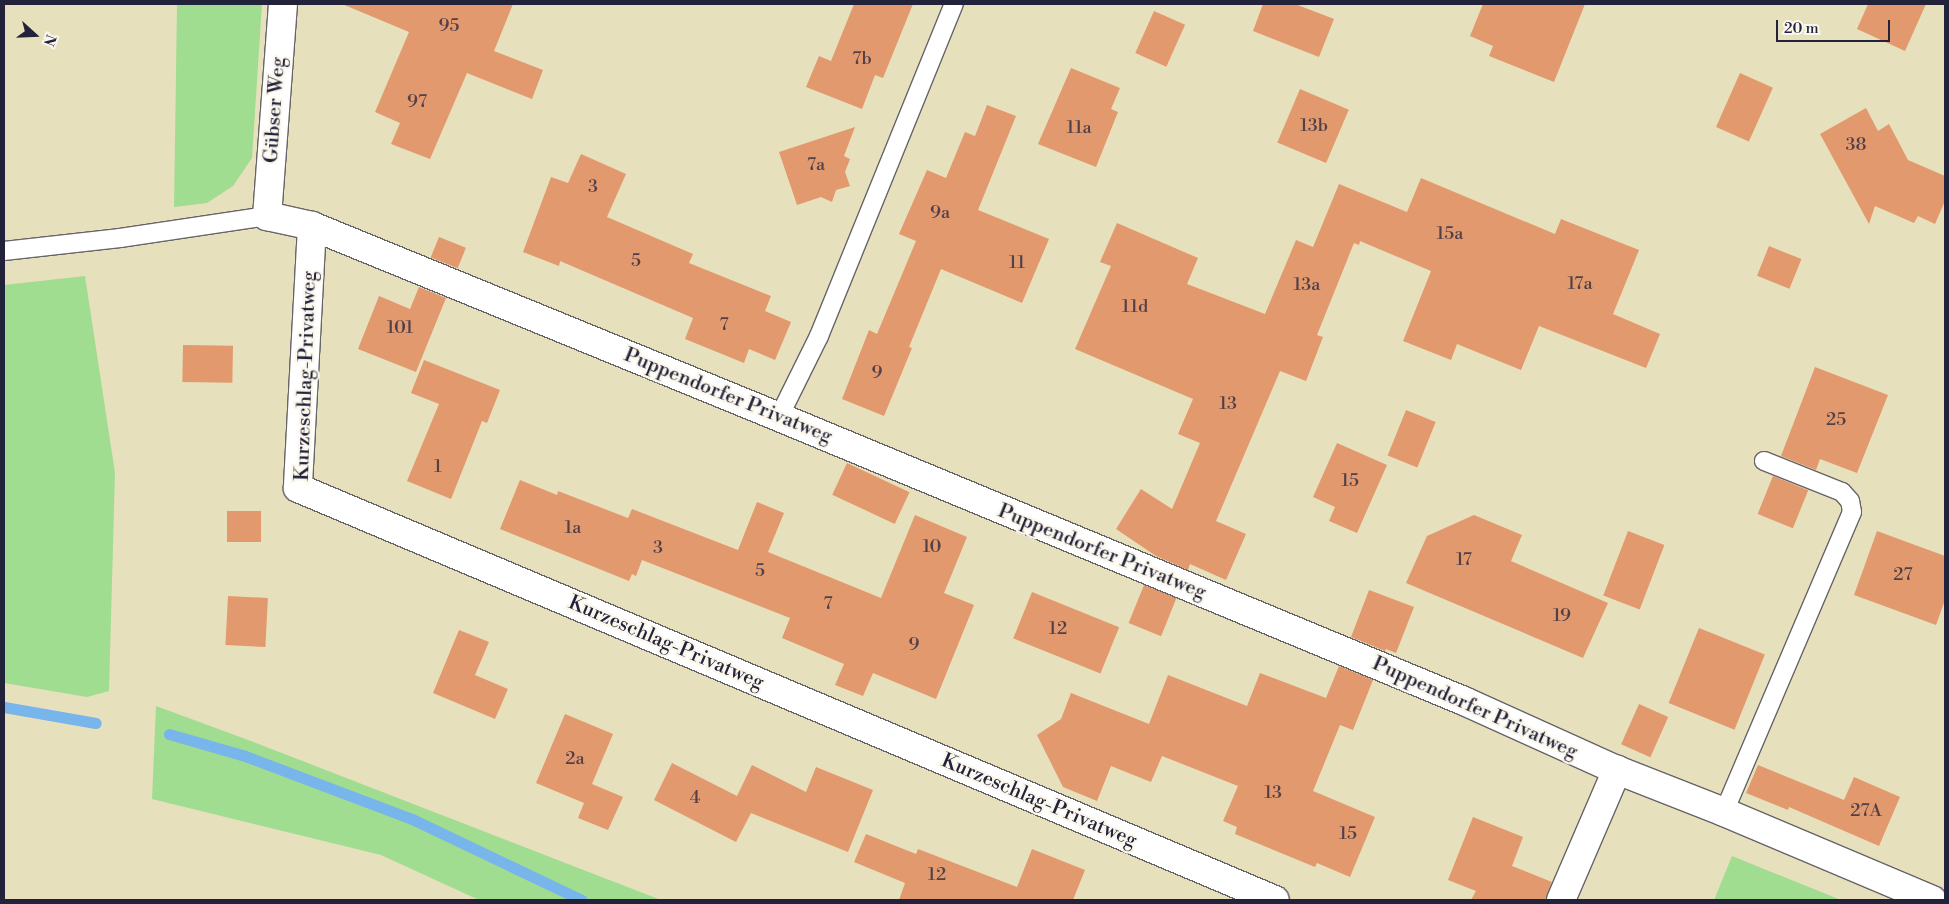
<!DOCTYPE html>
<html>
<head>
<meta charset="utf-8">
<style>
	body { margin:0 }
	#map { position:relative; width:1949px; height:904px; overflow:hidden; background:#e7e0bc; font-family:"Libre Bodoni",serif }
	div>[style] { position:absolute }
	[style*='--x'] { left:calc(var(--x)*1px); top:calc(var(--y)*1px); width:calc(var(--w)*1px); rotate:calc(var(--a)*1deg) }
	.green>* { inset:0; background:#a0dd91 }
	.stream>* { height:11px; margin:-5.5px; padding:0 5.5px; transform-origin:5.5px; border-radius:5.5px; background:#78b5eb }
	.building>* { inset:0; background:#e2996e; transform-origin:0 0 }
	.roads { filter:drop-shadow(1px 0 #676468) drop-shadow(-1px 0 #676468) drop-shadow(0 1px #676468) drop-shadow(0 -1px #676468) }
	.lane>* { height:18px; margin:-9px; padding:0 9px; transform-origin:9px; border-radius:9px; background:#fff }
	.street>* { height:28px; margin:-14px; padding:0 14px; transform-origin:14px; border-radius:14px; background:#fff }
	span { translate:-50% -50%; white-space:nowrap; text-align:center; line-height:1.15; -webkit-text-stroke:4.5px #fbf7ec; paint-order:stroke }
	.number-label { font-size:18px; color:#524048 }
	.number-label span { -webkit-text-stroke-width:0 }
	.street-label { font-size:20px; color:#22223b }
	.frame { position:absolute; inset:0; border:5px solid #22223b; pointer-events:none }
	.north { position:absolute; left:10px; top:10px; width:50px; height:50px; -webkit-text-stroke:4px #fbf7ec; paint-order:stroke; rotate:110deg; font-size:14px; font-weight:700; line-height:20px; text-align:center; color:#22223b }
	.north::after { content:''; display:block; margin:auto; width:18px; height:22px; background:#22223b; clip-path:polygon(50% 0,100% 100%,50% 72%,0 100%) }
	.scale { position:absolute; left:1776px; top:20px; width:114px; height:22px; box-sizing:border-box; border:2px solid #22223b; border-top:0; padding-left:6px; font-size:15px; line-height:18px; white-space:nowrap; color:#22223b; -webkit-text-stroke:4px #fbf7ec; paint-order:stroke }
</style>
</head>
<body>
<div id="map">
	<div class="green">
		<i style="clip-path:polygon(177px 4px,262px 4px,252px 158px,233px 186px,207px 203px,174px 207px)"></i>
		<i style="clip-path:polygon(85px 276px,115px 473px,109px 691px,87px 697px,4px 683px,4px 285px)"></i>
		<i style="clip-path:polygon(156px 706px,251px 741px,661px 900px,479px 900px,381px 855px,152px 799px)"></i>
		<i style="clip-path:polygon(1732px 856px,1841px 900px,1714px 900px)"></i>
	</div>
	<div class="stream">
		<i style="--x:4;--y:707;--w:93;--a:9.9"></i>
		<i style="--x:169;--y:734;--w:79;--a:16.1"></i>
		<i style="--x:245;--y:756;--w:178;--a:20.7"></i>
		<i style="--x:412;--y:819;--w:188;--a:25.5"></i>
	</div>
	<div class="building">
		<i style="clip-path:polygon(342px 4px,513px 4px,494px 51px,543px 70px,532px 99px,467px 73px,430px 159px,391px 144px,400px 123px,375px 112px,409px 32px)"></i>
		<i style="clip-path:polygon(854px 4px,913px 4px,883px 78px,875px 75px,862px 109px,806px 87px,819px 56px,831px 61px)"></i>
		<i style="clip-path:polygon(1263px 4px,1295px 4px,1334px 19px,1319px 57px,1253px 31px)"></i>
		<i style="clip-path:polygon(1483px 4px,1585px 4px,1554px 82px,1489px 56px,1493px 46px,1470px 36px)"></i>
		<i style="clip-path:polygon(1868px 4px,1926px 4px,1905px 51px,1857px 29px)"></i>
		<i style="left:1154px;top:11px;width:34px;height:46px;rotate:24deg"></i>
		<i style="clip-path:polygon(1071px 68px,1120px 88px,1111px 109px,1118px 112px,1096px 167px,1038px 144px)"></i>
		<i style="left:1740px;top:73px;width:36px;height:59px;rotate:24deg"></i>
		<i style="left:1300px;top:89px;width:53px;height:58px;rotate:23deg"></i>
		<i style="clip-path:polygon(987px 105px,1016px 116px,978px 210px,1049px 239px,1022px 303px,941px 269px,909px 347px,912px 348px,884px 416px,842px 399px,869px 330px,877px 334px,916px 241px,899px 234px,927px 170px,946px 178px,965px 132px,975px 136px)"></i>
		<i style="clip-path:polygon(1866px 108px,1878px 131px,1889px 124px,1908px 160px,1945px 176px,1945px 201px,1935px 224px,1918px 216px,1914px 223px,1875px 206px,1869px 224px,1820px 134px)"></i>
		<i style="clip-path:polygon(855px 127px,844px 156px,850px 159px,845px 172px,850px 186px,836px 190px,832px 202px,821px 197px,797px 205px,779px 152px)"></i>
		<i style="clip-path:polygon(581px 154px,626px 174px,607px 217px,693px 254px,689px 263px,771px 296px,765px 311px,791px 322px,775px 360px,749px 349px,744px 363px,685px 339px,693px 318px,560px 261px,559px 266px,523px 252px,551px 177px,568px 183px)"></i>
		<i style="clip-path:polygon(1421px 178px,1555px 234px,1561px 219px,1639px 250px,1613px 314px,1660px 334px,1646px 368px,1539px 326px,1521px 370px,1457px 344px,1451px 360px,1403px 341px,1431px 271px,1360px 241px,1359px 245px,1354px 243px,1317px 335px,1323px 337px,1306px 381px,1280px 371px,1216px 521px,1246px 534px,1226px 580px,1190px 564px,1188px 570px,1156px 556px,1116px 529px,1141px 489px,1172px 509px,1200px 443px,1178px 434px,1193px 399px,1075px 349px,1111px 266px,1100px 262px,1117px 223px,1198px 258px,1187px 284px,1265px 314px,1296px 240px,1313px 247px,1339px 184px,1407px 212px)"></i>
		<i style="left:439px;top:237px;width:29px;height:22px;rotate:22deg"></i>
		<i style="left:1769px;top:246px;width:35px;height:32px;rotate:22deg"></i>
		<i style="clip-path:polygon(419px 287px,446px 298px,416px 372px,358px 349px,379px 296px,410px 309px)"></i>
		<i style="left:183px;top:345px;width:50px;height:37px;rotate:1deg"></i>
		<i style="clip-path:polygon(424px 360px,500px 390px,487px 423px,482px 421px,451px 499px,407px 481px,439px 404px,411px 393px)"></i>
		<i style="clip-path:polygon(1815px 367px,1888px 395px,1857px 473px,1820px 459px,1816px 470px,1781px 456px)"></i>
		<i style="left:1406px;top:410px;width:32px;height:49px;rotate:22deg"></i>
		<i style="clip-path:polygon(1337px 443px,1387px 465px,1357px 533px,1329px 521px,1335px 507px,1313px 497px)"></i>
		<i style="left:847px;top:463px;width:69px;height:35px;rotate:25deg"></i>
		<i style="left:1773px;top:476px;width:38px;height:41px;rotate:22deg"></i>
		<i style="clip-path:polygon(520px 480px,557px 495px,558px 491px,628px 518px,632px 509px,738px 550px,757px 502px,784px 513px,768px 552px,881px 598px,915px 515px,967px 537px,944px 593px,974px 605px,936px 699px,873px 673px,863px 696px,835px 685px,844px 664px,782px 638px,790px 618px,642px 560px,636px 576px,632px 574px,629px 581px,500px 529px)"></i>
		<i style="left:227px;top:511px;width:34px;height:31px"></i>
		<i style="clip-path:polygon(1474px 515px,1522px 535px,1511px 561px,1608px 603px,1583px 658px,1406px 583px,1427px 536px)"></i>
		<i style="left:1628px;top:531px;width:39px;height:69px;rotate:21deg"></i>
		<i style="clip-path:polygon(1877px 531px,1945px 556px,1945px 600px,1936px 625px,1854px 595px)"></i>
		<i style="left:1144px;top:585px;width:35px;height:41px;rotate:22deg"></i>
		<i style="clip-path:polygon(1369px 590px,1414px 607px,1396px 653px,1386px 649px,1385px 651px,1351px 637px)"></i>
		<i style="left:1032px;top:592px;width:94px;height:50px;rotate:22deg"></i>
		<i style="left:228px;top:596px;width:40px;height:49px;rotate:3deg"></i>
		<i style="left:1699px;top:628px;width:71px;height:81px;rotate:22deg"></i>
		<i style="clip-path:polygon(459px 630px,489px 642px,475px 675px,508px 689px,495px 719px,433px 693px)"></i>
		<i style="clip-path:polygon(1339px 666px,1373px 680px,1353px 730px,1340px 725px,1313px 791px,1375px 817px,1350px 877px,1317px 863px,1315px 867px,1235px 834px,1237px 827px,1223px 821px,1238px 786px,1162px 756px,1151px 782px,1111px 766px,1097px 801px,1063px 787px,1037px 735px,1061px 719px,1071px 693px,1149px 724px,1168px 675px,1247px 706px,1260px 673px,1326px 698px)"></i>
		<i style="left:1639px;top:704px;width:32px;height:44px;rotate:24deg"></i>
		<i style="clip-path:polygon(565px 714px,613px 734px,592px 784px,623px 797px,608px 830px,578px 818px,584px 803px,536px 783px)"></i>
		<i style="clip-path:polygon(672px 763px,737px 796px,752px 765px,806px 792px,816px 767px,873px 790px,848px 852px,751px 813px,736px 842px,654px 800px)"></i>
		<i style="clip-path:polygon(1758px 765px,1844px 800px,1854px 777px,1900px 797px,1879px 846px,1789px 807px,1788px 810px,1746px 793px)"></i>
		<i style="clip-path:polygon(1473px 817px,1523px 837px,1512px 866px,1552px 882px,1546px 900px,1471px 900px,1476px 891px,1448px 880px)"></i>
		<i style="clip-path:polygon(866px 834px,916px 854px,918px 849px,1017px 887px,1032px 849px,1085px 870px,1073px 900px,899px 900px,905px 883px,854px 862px)"></i>
	</div>
	<div class="roads">
		<div class="lane">
			<i style="--x:4;--y:251;--w:117;--a:-6.4"></i>
			<i style="--x:120;--y:238;--w:149;--a:-8.5"></i>
			<i style="--x:779;--y:417;--w:90;--a:-63.7"></i>
			<i style="--x:819;--y:336;--w:358;--a:-67.9"></i>
			<i style="--x:1724;--y:812;--w:326;--a:-66.9"></i>
			<i style="--x:1852;--y:512;--w:11;--a:-100"></i>
			<i style="--x:1850;--y:501;--w:12;--a:-132"></i>
			<i style="--x:1842;--y:492;--w:84;--a:-158.3"></i>
		</div>
		<div class="street">
			<i style="--x:283;--y:4;--w:213;--a:94.3"></i>
			<i style="--x:267;--y:216;--w:46;--a:12.5"></i>
			<i style="--x:312;--y:226;--w:505;--a:22.24"></i>
			<i style="--x:779;--y:417;--w:742;--a:22.52"></i>
			<i style="--x:1464;--y:701;--w:168;--a:24.3"></i>
			<i style="--x:1617;--y:770;--w:115;--a:21.4"></i>
			<i style="--x:1724;--y:812;--w:226;--a:22.9"></i>
			<i style="--x:312;--y:226;--w:262;--a:93.1"></i>
			<i style="--x:298;--y:488;--w:1060;--a:22.87"></i>
			<i style="--x:1561;--y:900;--w:142;--a:-66.7"></i>
		</div>
	</div>
	<div class="number-label">
		<span style="left:449px;top:26px">95</span>
		<span style="left:862px;top:59px">7b</span>
		<span style="left:417px;top:102px">97</span>
		<span style="left:1314px;top:126px">13b</span>
		<span style="left:1079px;top:128px">11a</span>
		<span style="left:1856px;top:145px">38</span>
		<span style="left:816px;top:165px">7a</span>
		<span style="left:593px;top:187px">3</span>
		<span style="left:940px;top:213px">9a</span>
		<span style="left:1450px;top:234px">15a</span>
		<span style="left:636px;top:261px">5</span>
		<span style="left:1017px;top:263px">11</span>
		<span style="left:1580px;top:284px">17a</span>
		<span style="left:1307px;top:285px">13a</span>
		<span style="left:1135px;top:307px">11d</span>
		<span style="left:724px;top:325px">7</span>
		<span style="left:400px;top:328px">101</span>
		<span style="left:877px;top:373px">9</span>
		<span style="left:1228px;top:404px">13</span>
		<span style="left:1836px;top:420px">25</span>
		<span style="left:438px;top:467px">1</span>
		<span style="left:1350px;top:481px">15</span>
		<span style="left:573px;top:528px">1a</span>
		<span style="left:932px;top:547px">10</span>
		<span style="left:658px;top:548px">3</span>
		<span style="left:1464px;top:560px">17</span>
		<span style="left:760px;top:571px">5</span>
		<span style="left:1903px;top:575px">27</span>
		<span style="left:828px;top:604px">7</span>
		<span style="left:1562px;top:616px">19</span>
		<span style="left:1058px;top:629px">12</span>
		<span style="left:914px;top:645px">9</span>
		<span style="left:575px;top:759px">2a</span>
		<span style="left:1273px;top:793px">13</span>
		<span style="left:695px;top:798px">4</span>
		<span style="left:1866px;top:811px">27A</span>
		<span style="left:1348px;top:834px">15</span>
		<span style="left:937px;top:875px">12</span>
	</div>
	<div class="street-label">
		<span style="left:275px;top:110px;rotate:-86deg">Gübser Weg</span>
		<span style="left:306px;top:376px;rotate:-88deg">Kurzeschlag-Privatweg</span>
		<span style="left:728px;top:396px;rotate:22deg">Puppendorfer Privatweg</span>
		<span style="left:1102px;top:552px;rotate:22deg">Puppendorfer Privatweg</span>
		<span style="left:666px;top:643px;rotate:23deg">Kurzeschlag-Privatweg</span>
		<span style="left:1475px;top:708px;rotate:24deg">Puppendorfer Privatweg</span>
		<span style="left:1039px;top:801px;rotate:23deg">Kurzeschlag-Privatweg</span>
	</div>
	<div class="frame"></div>
	<div class="north">N</div>
	<div class="scale">20 m</div>
</div>
</body>
</html>
